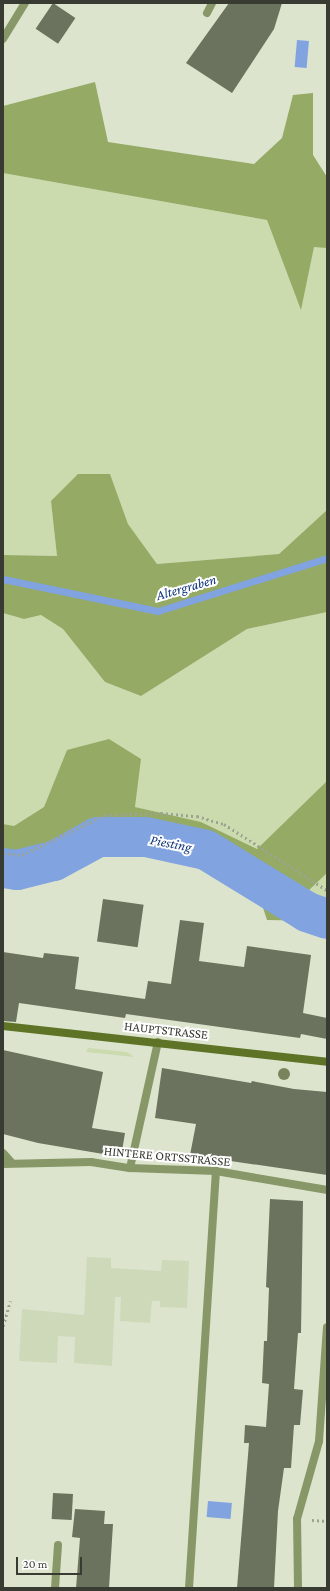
<!DOCTYPE html>
<html>
<head>
<meta charset="utf-8">
<style>
	body { margin:0 }
	#map { position:relative; width:330px; height:1591px; overflow:hidden; background:#dce4cd; font-family:"Crimson Pro",serif }
	div>[style] { position:absolute }
	[style*='--x'] { left:calc(var(--x)*1px); top:calc(var(--y)*1px); width:calc(var(--w)*1px); rotate:calc(var(--a)*1deg) }
	.built>* { inset:0; background:#ced9ba }
	.green>* { inset:0; background:#cbdbad }
	.forest>* { inset:0; background:#94aa65 }
	.water>* { inset:0; background:#81a3e0; transform-origin:0 0 }
	.stream>* { height:7px; margin:-3.5px; padding:0 3.5px; transform-origin:3.5px; border-radius:3.5px; background:#81a3e0 }
	.river>* { height:40px; margin:-20px; padding:0 20px; transform-origin:20px; border-radius:20px; background:#81a3e0 }
	.building>* { inset:0; background:#6b725d; transform-origin:0 0 }
	.path>* { height:2.5px; margin-top:-1.25px; transform-origin:0; background:repeating-linear-gradient(90deg,#9da392 0 2px,transparent 0 5px) }
	.lane>* { height:8px; margin:-4px; padding:0 4px; transform-origin:4px; border-radius:4px; background:#879767 }
	.street>* { height:8px; margin:-4px; padding:0 4px; transform-origin:4px; border-radius:4px; background:#879767 }
	.secondary>* { height:8px; margin:-4px; padding:0 4px; transform-origin:4px; border-radius:4px; background:#5e7325 }
	.trees>* { width:12px; height:12px; margin:-6px; border-radius:50%; background:#7a845c }
	span { translate:-50% -50%; white-space:nowrap; text-align:center; line-height:1.15; -webkit-text-stroke:4px #fff; paint-order:stroke }
	.street-label { font-size:13px; color:#383b32 }
	.water-label { font-size:14px; color:#0f357b; font-style:italic }
	.frame { position:absolute; inset:0; border:4px solid #383b32; pointer-events:none }
	.scale { position:absolute; left:16px; top:1557px; width:66px; height:18px; box-sizing:border-box; border:2px solid #383b32; border-top:0; padding-left:5px; font-size:12px; line-height:14px; white-space:nowrap; color:#383b32; -webkit-text-stroke:3px #fff; paint-order:stroke }
</style>
</head>
<body>
<div id="map">
	<div class="built">
		<i style="clip-path:polygon(87px 1257px,111px 1258px,111px 1268px,161px 1271px,162px 1260px,189px 1261px,187px 1308px,160px 1307px,160px 1301px,152px 1301px,150px 1323px,120px 1321px,121px 1297px,115px 1297px,112px 1366px,74px 1363px,75px 1337px,58px 1336px,57px 1363px,19px 1361px,22px 1309px,84px 1315px)"></i>
	</div>
	<div class="green">
		<i style="clip-path:polygon(3px 173px,267px 220px,301px 309px,314px 246px,327px 248px,327px 510px,279px 554px,157px 564px,128px 524px,110px 474px,51px 501px,57px 556px,3px 555px)"></i>
		<i style="clip-path:polygon(327px 612px,327px 781px,257px 849px,201px 822px,135px 807px,141px 759px,67px 750px,44px 807px,14px 826px,3px 824px,3px 613px,24px 619px,41px 615px,63px 629px,105px 682px,141px 696px,247px 629px)"></i>
		<i style="clip-path:polygon(327px 873px,327px 899px,307px 892px)"></i>
		<i style="clip-path:polygon(88px 1048px,127px 1052px,134px 1057px,86px 1052px)"></i>
	</div>
	<div class="forest">
		<i style="clip-path:polygon(95px 82px,108px 142px,254px 164px,282px 138px,293px 95px,313px 93px,313px 155px,327px 177px,327px 248px,314px 247px,301px 310px,267px 220px,3px 173px,3px 106px)"></i>
		<i style="clip-path:polygon(78px 474px,110px 474px,128px 524px,157px 564px,279px 554px,327px 510px,327px 612px,247px 629px,141px 696px,105px 682px,63px 629px,41px 615px,24px 619px,3px 613px,3px 555px,57px 556px,51px 501px)"></i>
		<i style="clip-path:polygon(109px 739px,141px 759px,135px 807px,201px 822px,257px 849px,327px 781px,327px 873px,307px 892px,327px 899px,327px 921px,267px 920px,252px 874px,205px 853px,177px 857px,106px 851px,70px 868px,3px 862px,3px 824px,14px 826px,44px 807px,67px 750px)"></i>
	</div>
	<div class="water">
		<i style="left:297px;top:40px;width:12px;height:27px;rotate:5deg"></i>
		<i style="left:208px;top:1501px;width:24px;height:16px;rotate:5deg"></i>
	</div>
	<div class="stream">
		<i style="--x:3;--y:579;--w:158;--a:11.7"></i>
		<i style="--x:158;--y:611;--w:177;--a:-17.4"></i>
	</div>
	<div class="river">
		<i style="--x:3;--y:868;--w:14;--a:8"></i>
		<i style="--x:17;--y:870;--w:38;--a:-14"></i>
		<i style="--x:54;--y:861;--w:50;--a:-28.6"></i>
		<i style="--x:98;--y:837;--w:48;--a:0"></i>
		<i style="--x:146;--y:837;--w:61;--a:12.2"></i>
		<i style="--x:206;--y:850;--w:119;--a:31.5"></i>
		<i style="--x:307;--y:912;--w:21;--a:19"></i>
	</div>
	<div class="building">
		<i style="left:53px;top:3px;width:27px;height:31px;rotate:34deg"></i>
		<i style="clip-path:polygon(229px 3px,282px 3px,274px 29px,232px 93px,186px 63px)"></i>
		<i style="left:103px;top:899px;width:41px;height:43px;rotate:8deg"></i>
		<i style="clip-path:polygon(180px 920px,204px 923px,199px 961px,244px 967px,247px 946px,311px 955px,303px 1013px,327px 1018px,327px 1039px,301px 1034px,300px 1038px,126px 1014px,125px 1018px,19px 1003px,16px 1022px,3px 1021px,3px 952px,43px 958px,44px 953px,79px 957px,75px 989px,145px 999px,148px 981px,171px 984px)"></i>
		<i style="clip-path:polygon(3px 1050px,103px 1072px,92px 1128px,125px 1133px,121px 1157px,38px 1143px,3px 1134px)"></i>
		<i style="clip-path:polygon(162px 1068px,251px 1083px,252px 1081px,294px 1089px,327px 1092px,327px 1175px,190px 1155px,196px 1124px,155px 1118px)"></i>
		<i style="clip-path:polygon(270px 1199px,303px 1201px,301px 1333px,298px 1333px,294px 1389px,303px 1390px,300px 1425px,294px 1425px,291px 1468px,284px 1468px,278px 1511px,274px 1588px,237px 1588px,249px 1443px,244px 1443px,245px 1425px,266px 1427px,269px 1384px,262px 1383px,264px 1341px,267px 1341px,269px 1288px,266px 1287px)"></i>
		<i style="left:53px;top:1493px;width:20px;height:26px;rotate:3deg"></i>
		<i style="clip-path:polygon(75px 1509px,105px 1511px,104px 1524px,113px 1524px,109px 1588px,76px 1588px,80px 1538px,72px 1537px)"></i>
	</div>
	<div class="path">
		<i style="--x:3;--y:853;--w:19;--a:6"></i>
		<i style="--x:22;--y:855;--w:92;--a:-25.7"></i>
		<i style="--x:105;--y:815;--w:56;--a:-2"></i>
		<i style="--x:161;--y:813;--w:36;--a:5"></i>
		<i style="--x:197;--y:816;--w:28;--a:17"></i>
		<i style="--x:224;--y:824;--w:122;--a:32.7"></i>
		<i style="--x:3;--y:1326;--w:26;--a:-74"></i>
		<i style="--x:312;--y:1520;--w:15;--a:4"></i>
	</div>
	<div class="lane">
		<i style="--x:207;--y:13;--w:11;--a:-63"></i>
	</div>
	<div class="street">
		<i style="--x:3;--y:39;--w:42;--a:-58.6"></i>
		<i style="--x:3;--y:1153;--w:12;--a:48"></i>
		<i style="--x:3;--y:1164;--w:88;--a:-1.3"></i>
		<i style="--x:91;--y:1162;--w:39;--a:9"></i>
		<i style="--x:130;--y:1168;--w:86;--a:2"></i>
		<i style="--x:216;--y:1171;--w:113;--a:9.7"></i>
		<i style="--x:130;--y:1168;--w:129;--a:-77.5"></i>
		<i style="--x:55;--y:1588;--w:43;--a:-86"></i>
		<i style="--x:189;--y:1588;--w:418;--a:-86.3"></i>
		<i style="--x:298;--y:1588;--w:69;--a:-90.8"></i>
		<i style="--x:297;--y:1519;--w:81;--a:-74.2"></i>
		<i style="--x:319;--y:1441;--w:114;--a:-86"></i>
	</div>
	<div class="secondary">
		<i style="--x:3;--y:1026;--w:326;--a:6.3"></i>
	</div>
	<div class="trees">
		<i style="left:284px;top:1074px"></i>
	</div>
	<div class="street-label">
		<span style="left:166px;top:1031px;rotate:6deg">HAUPTSTRASSE</span>
		<span style="left:167px;top:1157px;rotate:5deg">HINTERE ORTSSTRASSE</span>
	</div>
	<div class="water-label">
		<span style="left:186px;top:587px;rotate:-16deg">Altergraben</span>
		<span style="left:171px;top:843px;rotate:11deg">Piesting</span>
	</div>
	<div class="frame"></div>
	<div class="scale">20 m</div>
</div>
</body>
</html>
